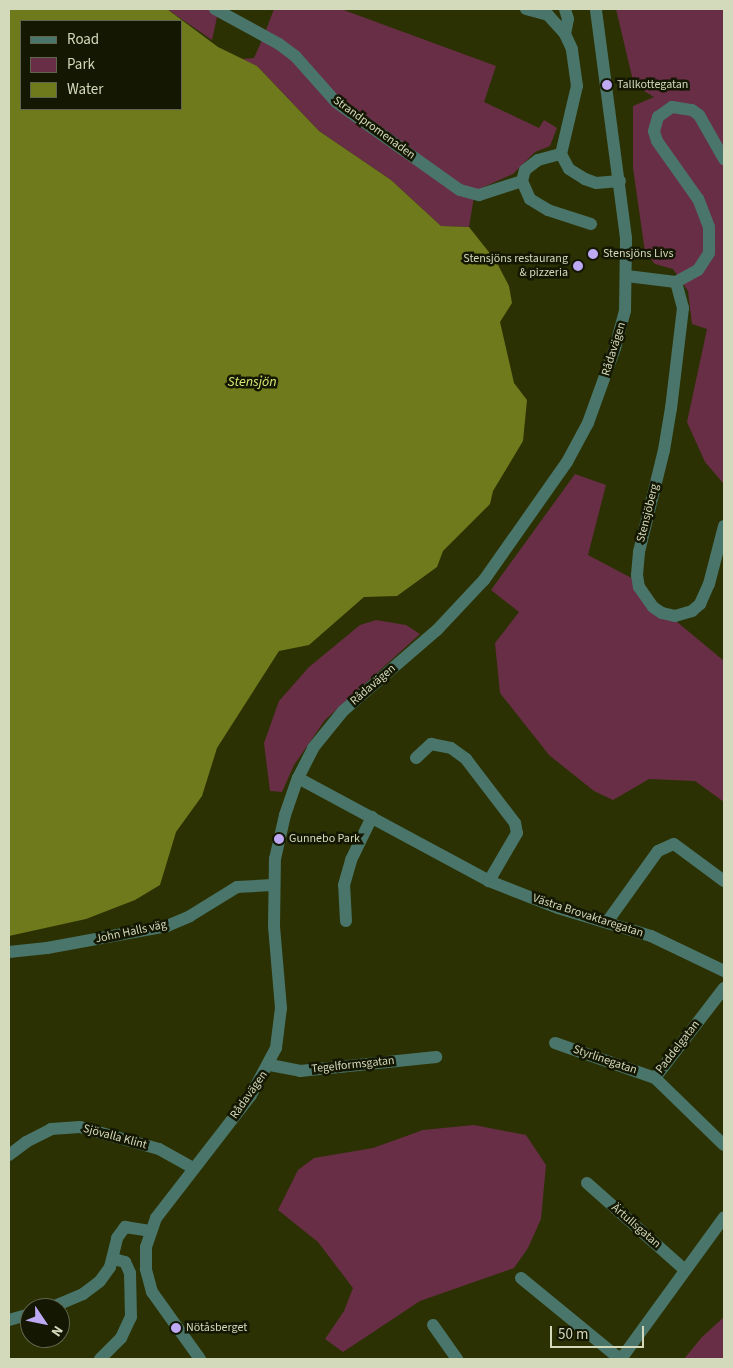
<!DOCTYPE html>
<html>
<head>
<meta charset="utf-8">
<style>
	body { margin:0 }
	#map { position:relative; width:733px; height:1368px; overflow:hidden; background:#2b3102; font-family:"Source Sans 3",sans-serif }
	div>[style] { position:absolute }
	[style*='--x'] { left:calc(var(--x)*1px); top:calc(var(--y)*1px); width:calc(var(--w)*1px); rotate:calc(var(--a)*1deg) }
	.green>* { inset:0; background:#682e46 }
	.water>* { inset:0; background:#6f7a1c }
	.minor>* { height:12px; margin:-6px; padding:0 6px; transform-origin:6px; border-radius:6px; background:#4a756a }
	.dots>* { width:14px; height:14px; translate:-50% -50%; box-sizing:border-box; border:2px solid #141702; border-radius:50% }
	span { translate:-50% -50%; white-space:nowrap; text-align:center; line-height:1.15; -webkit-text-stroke:5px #141702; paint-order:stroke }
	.poi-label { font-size:12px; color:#d3d9bb }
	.left { translate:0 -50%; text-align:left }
	.right { translate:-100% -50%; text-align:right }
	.street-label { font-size:12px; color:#d3d9bb }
	.water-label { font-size:14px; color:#d8e973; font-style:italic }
	.frame { position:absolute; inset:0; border:10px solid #d3d9bb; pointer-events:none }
	.legend { position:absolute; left:20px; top:20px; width:162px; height:90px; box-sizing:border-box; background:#141702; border:1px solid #60654c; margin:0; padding:6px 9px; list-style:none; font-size:15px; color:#d3d9bb }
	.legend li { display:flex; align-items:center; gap:10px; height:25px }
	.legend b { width:25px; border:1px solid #60654c }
	.north { position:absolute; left:20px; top:1298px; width:50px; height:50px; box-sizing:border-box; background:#141702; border:1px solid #60654c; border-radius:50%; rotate:124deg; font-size:14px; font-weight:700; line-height:20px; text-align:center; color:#d3d9bb }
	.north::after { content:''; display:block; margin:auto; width:18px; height:22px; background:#bea9f5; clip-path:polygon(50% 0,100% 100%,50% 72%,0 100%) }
	.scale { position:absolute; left:550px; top:1326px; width:94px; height:22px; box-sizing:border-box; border:2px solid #d3d9bb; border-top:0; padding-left:6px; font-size:15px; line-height:18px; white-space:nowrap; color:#d3d9bb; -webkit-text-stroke:4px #141702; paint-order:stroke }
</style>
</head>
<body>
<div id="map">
	<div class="green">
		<i style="clip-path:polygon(167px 9px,225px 9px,266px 30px,274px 9px,341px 9px,496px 66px,484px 102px,539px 128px,544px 120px,557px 128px,550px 146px,535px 152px,513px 174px,475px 191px,469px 227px,441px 226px,391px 180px,319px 131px,257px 66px,242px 59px,254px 58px,262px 40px,217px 17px,212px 40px)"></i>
		<i style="clip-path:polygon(616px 9px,724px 9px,723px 483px,705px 462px,687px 422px,707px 329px,692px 324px,688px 291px,673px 269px,655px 264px,645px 252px,633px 168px,633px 106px,654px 97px,634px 85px)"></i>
		<i style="clip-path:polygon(575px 474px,606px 485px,588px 555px,643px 584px,646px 596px,724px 661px,724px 802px,695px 781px,649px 779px,613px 800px,594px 791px,549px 755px,500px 693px,495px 643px,519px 612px,491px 590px)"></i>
		<i style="clip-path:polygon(376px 620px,406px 625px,420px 634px,325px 720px,294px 765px,282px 792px,270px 791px,264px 743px,279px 701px,309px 667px,360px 625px)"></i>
		<i style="clip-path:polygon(474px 1125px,526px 1135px,546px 1165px,541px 1219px,528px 1248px,514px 1268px,420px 1301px,343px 1352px,325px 1339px,344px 1311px,353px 1288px,318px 1242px,278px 1210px,298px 1170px,314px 1158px,373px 1148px,423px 1130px)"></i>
		<i style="clip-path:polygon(724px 1317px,724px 1359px,684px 1359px,702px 1337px)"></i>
	</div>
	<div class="water">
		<i style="clip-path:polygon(evenodd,9px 9px,167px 9px,218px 47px,257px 66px,319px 131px,391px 180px,441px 226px,469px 227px,496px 261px,509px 286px,512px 303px,500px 322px,514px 383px,527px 400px,523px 441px,493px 491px,490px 504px,443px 551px,437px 567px,397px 596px,364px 597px,309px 645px,279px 651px,217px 748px,202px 796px,176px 832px,160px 885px,135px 900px,86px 919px,9px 936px,9px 9px,21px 21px,181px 21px,181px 109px,21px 109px,21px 21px)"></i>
	</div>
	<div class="minor">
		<i style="--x:215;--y:9;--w:73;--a:28.7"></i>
		<i style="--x:279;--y:44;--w:21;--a:37"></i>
		<i style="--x:296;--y:57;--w:60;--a:48.4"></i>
		<i style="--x:336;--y:102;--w:152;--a:35.4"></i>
		<i style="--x:460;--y:190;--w:20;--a:15"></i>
		<i style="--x:479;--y:195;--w:45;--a:-18"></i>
		<i style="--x:526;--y:9;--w:23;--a:15"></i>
		<i style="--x:548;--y:15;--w:25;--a:48"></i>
		<i style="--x:565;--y:34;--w:15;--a:-79"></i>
		<i style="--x:568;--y:19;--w:10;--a:-107"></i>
		<i style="--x:561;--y:154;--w:70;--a:-76.8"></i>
		<i style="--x:577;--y:86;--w:37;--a:-98"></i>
		<i style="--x:572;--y:49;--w:17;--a:-115"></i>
		<i style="--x:591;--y:224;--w:45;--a:-162"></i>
		<i style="--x:548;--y:210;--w:21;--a:-149"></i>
		<i style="--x:530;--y:199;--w:20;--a:-114"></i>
		<i style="--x:522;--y:181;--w:11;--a:-75"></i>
		<i style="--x:525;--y:170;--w:16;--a:-38"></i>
		<i style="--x:538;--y:160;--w:24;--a:-15"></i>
		<i style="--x:561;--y:154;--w:17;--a:62"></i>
		<i style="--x:569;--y:169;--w:19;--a:32"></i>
		<i style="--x:585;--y:179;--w:12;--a:20"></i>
		<i style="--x:596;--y:183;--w:24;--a:-5"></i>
		<i style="--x:627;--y:276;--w:49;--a:7"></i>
		<i style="--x:676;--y:282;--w:25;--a:-29"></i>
		<i style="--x:698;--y:270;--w:20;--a:-57"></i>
		<i style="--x:709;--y:253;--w:26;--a:-90"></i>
		<i style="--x:709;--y:227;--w:30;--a:-111"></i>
		<i style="--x:698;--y:199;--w:71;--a:-125.3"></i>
		<i style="--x:657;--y:141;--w:10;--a:-107"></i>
		<i style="--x:654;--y:131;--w:15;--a:-74"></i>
		<i style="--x:658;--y:117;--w:17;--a:-36"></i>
		<i style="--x:672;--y:107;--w:20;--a:9"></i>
		<i style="--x:692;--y:110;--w:9;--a:36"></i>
		<i style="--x:699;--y:115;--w:51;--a:60.4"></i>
		<i style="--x:676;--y:282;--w:27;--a:75"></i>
		<i style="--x:683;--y:308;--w:101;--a:96.8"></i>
		<i style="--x:671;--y:408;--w:43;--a:99.5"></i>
		<i style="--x:664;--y:450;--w:105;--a:103.8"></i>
		<i style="--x:639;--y:552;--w:23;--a:95"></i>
		<i style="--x:637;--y:575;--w:12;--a:81"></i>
		<i style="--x:639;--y:587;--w:24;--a:55"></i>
		<i style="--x:653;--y:607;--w:11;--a:34"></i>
		<i style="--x:662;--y:613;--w:13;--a:13"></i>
		<i style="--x:675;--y:616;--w:18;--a:-16"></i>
		<i style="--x:692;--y:611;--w:11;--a:-41"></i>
		<i style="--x:700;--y:604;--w:22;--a:-66"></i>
		<i style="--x:709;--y:584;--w:60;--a:-75.5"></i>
		<i style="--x:416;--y:758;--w:21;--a:-43"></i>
		<i style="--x:431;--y:744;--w:20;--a:11"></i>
		<i style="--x:451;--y:748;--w:19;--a:36"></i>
		<i style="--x:466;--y:759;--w:81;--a:52.6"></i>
		<i style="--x:515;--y:823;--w:10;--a:79"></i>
		<i style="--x:517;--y:833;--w:56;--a:120.3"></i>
		<i style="--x:298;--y:778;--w:217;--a:28.3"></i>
		<i style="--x:489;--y:881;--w:74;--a:21.4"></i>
		<i style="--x:558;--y:908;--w:97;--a:16.8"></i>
		<i style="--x:651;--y:936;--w:81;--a:25.6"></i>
		<i style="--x:346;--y:921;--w:36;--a:-93"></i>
		<i style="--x:344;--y:885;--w:26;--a:-74"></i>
		<i style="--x:351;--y:860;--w:48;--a:-64"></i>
		<i style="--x:607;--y:922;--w:87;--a:-54.3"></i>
		<i style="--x:658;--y:851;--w:17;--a:-24"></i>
		<i style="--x:674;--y:844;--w:62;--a:36.5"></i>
		<i style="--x:9;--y:952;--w:38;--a:-6"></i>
		<i style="--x:47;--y:948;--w:122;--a:-10.4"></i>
		<i style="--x:167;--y:926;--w:25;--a:-23"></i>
		<i style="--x:190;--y:916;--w:55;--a:-31.7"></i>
		<i style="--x:237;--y:887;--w:36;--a:-3"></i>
		<i style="--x:724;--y:988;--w:113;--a:127.5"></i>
		<i style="--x:655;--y:1078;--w:96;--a:44.2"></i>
		<i style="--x:555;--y:1043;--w:106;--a:19.3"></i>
		<i style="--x:270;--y:1065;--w:31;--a:11"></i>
		<i style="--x:300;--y:1071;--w:137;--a:-5.9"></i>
		<i style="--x:9;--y:1155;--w:21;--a:-37"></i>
		<i style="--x:26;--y:1142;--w:28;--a:-27"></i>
		<i style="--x:51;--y:1129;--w:29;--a:-4"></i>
		<i style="--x:80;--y:1127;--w:82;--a:15.6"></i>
		<i style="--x:159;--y:1149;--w:39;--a:29"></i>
		<i style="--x:587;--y:1183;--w:131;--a:41.6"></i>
		<i style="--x:521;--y:1278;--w:128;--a:39.3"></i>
		<i style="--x:50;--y:1308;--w:36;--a:-23"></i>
		<i style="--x:83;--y:1294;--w:21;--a:-37"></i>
		<i style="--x:100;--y:1281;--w:17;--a:-54"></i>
		<i style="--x:110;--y:1267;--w:30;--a:-76"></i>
		<i style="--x:117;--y:1238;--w:14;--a:-54"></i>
		<i style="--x:125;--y:1227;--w:25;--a:9"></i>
		<i style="--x:9;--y:1320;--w:22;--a:-16"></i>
		<i style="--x:433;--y:1325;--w:42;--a:54.8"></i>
		<i style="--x:100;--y:1359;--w:30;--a:-45"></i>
		<i style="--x:121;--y:1338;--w:23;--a:-65"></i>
		<i style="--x:131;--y:1317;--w:44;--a:-91.3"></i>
		<i style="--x:130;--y:1273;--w:12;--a:-114"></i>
		<i style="--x:125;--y:1262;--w:11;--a:-165"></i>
		<i style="--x:200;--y:1359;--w:82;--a:-125.6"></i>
		<i style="--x:152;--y:1292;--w:24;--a:-105"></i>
		<i style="--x:146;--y:1269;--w:22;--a:-90"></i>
		<i style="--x:146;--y:1247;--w:31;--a:-71"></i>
		<i style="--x:156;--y:1218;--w:155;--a:-52.3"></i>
		<i style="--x:251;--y:1095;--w:53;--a:-62"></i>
		<i style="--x:276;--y:1048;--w:40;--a:-82.9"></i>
		<i style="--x:281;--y:1008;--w:81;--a:-94.9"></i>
		<i style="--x:274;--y:927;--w:68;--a:-89.2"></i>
		<i style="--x:275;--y:859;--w:45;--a:-77.2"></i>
		<i style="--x:285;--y:815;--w:39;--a:-71"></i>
		<i style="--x:298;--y:778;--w:34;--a:-63"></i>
		<i style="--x:313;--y:748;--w:48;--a:-51"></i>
		<i style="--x:343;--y:711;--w:124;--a:-40.8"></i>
		<i style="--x:437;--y:630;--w:69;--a:-46.8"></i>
		<i style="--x:484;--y:580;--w:144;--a:-54.9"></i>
		<i style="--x:567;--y:462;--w:44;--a:-61.7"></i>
		<i style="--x:588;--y:423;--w:80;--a:-70.2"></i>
		<i style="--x:615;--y:348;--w:38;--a:-75"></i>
		<i style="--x:625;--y:311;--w:73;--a:-89.2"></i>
		<i style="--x:626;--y:238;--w:231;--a:-97.5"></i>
		<i style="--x:621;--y:1359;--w:175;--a:-54"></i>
	</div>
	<div class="dots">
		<i style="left:607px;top:85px;background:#bea9f5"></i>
		<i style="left:593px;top:254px;background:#bea9f5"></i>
		<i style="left:578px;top:266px;background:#bea9f5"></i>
		<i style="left:279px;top:839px;background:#bea9f5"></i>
		<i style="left:176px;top:1328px;background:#bea9f5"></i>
	</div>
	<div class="poi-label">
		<span class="left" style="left:617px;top:85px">Tallkottegatan</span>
		<span class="left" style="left:603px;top:254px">Stensjöns Livs</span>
		<span class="right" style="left:568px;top:266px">Stensjöns restaurang<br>&amp; pizzeria</span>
		<span class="left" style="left:289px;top:839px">Gunnebo Park</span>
		<span class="left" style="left:186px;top:1328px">Nötåsberget</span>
	</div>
	<div class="street-label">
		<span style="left:374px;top:128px;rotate:36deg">Strandpromenaden</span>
		<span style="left:614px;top:349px;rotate:-73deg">Rådavägen</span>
		<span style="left:648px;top:513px;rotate:-76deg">Stensjöberg</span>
		<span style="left:373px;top:685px;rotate:-41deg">Rådavägen</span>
		<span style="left:588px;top:916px;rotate:18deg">Västra Brovaktaregatan</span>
		<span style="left:131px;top:932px;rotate:-12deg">John Halls väg</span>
		<span style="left:678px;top:1047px;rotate:-52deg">Paddelgatan</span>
		<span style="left:605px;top:1060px;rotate:19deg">Styrlinegatan</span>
		<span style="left:353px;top:1065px;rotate:-6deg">Tegelformsgatan</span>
		<span style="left:249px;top:1095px;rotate:-55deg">Rådavägen</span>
		<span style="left:115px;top:1137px;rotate:15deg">Sjövalla Klint</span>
		<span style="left:636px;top:1226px;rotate:41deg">Ärtullsgatan</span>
	</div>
	<div class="water-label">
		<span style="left:252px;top:382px">Stensjön</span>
	</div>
	<div class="frame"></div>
	<ul class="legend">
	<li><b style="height:6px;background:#4a756a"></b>Road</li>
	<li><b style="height:14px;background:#682e46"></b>Park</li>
	<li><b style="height:14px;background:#6f7a1c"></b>Water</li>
	</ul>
	<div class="north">N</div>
	<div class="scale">50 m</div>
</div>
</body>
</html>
